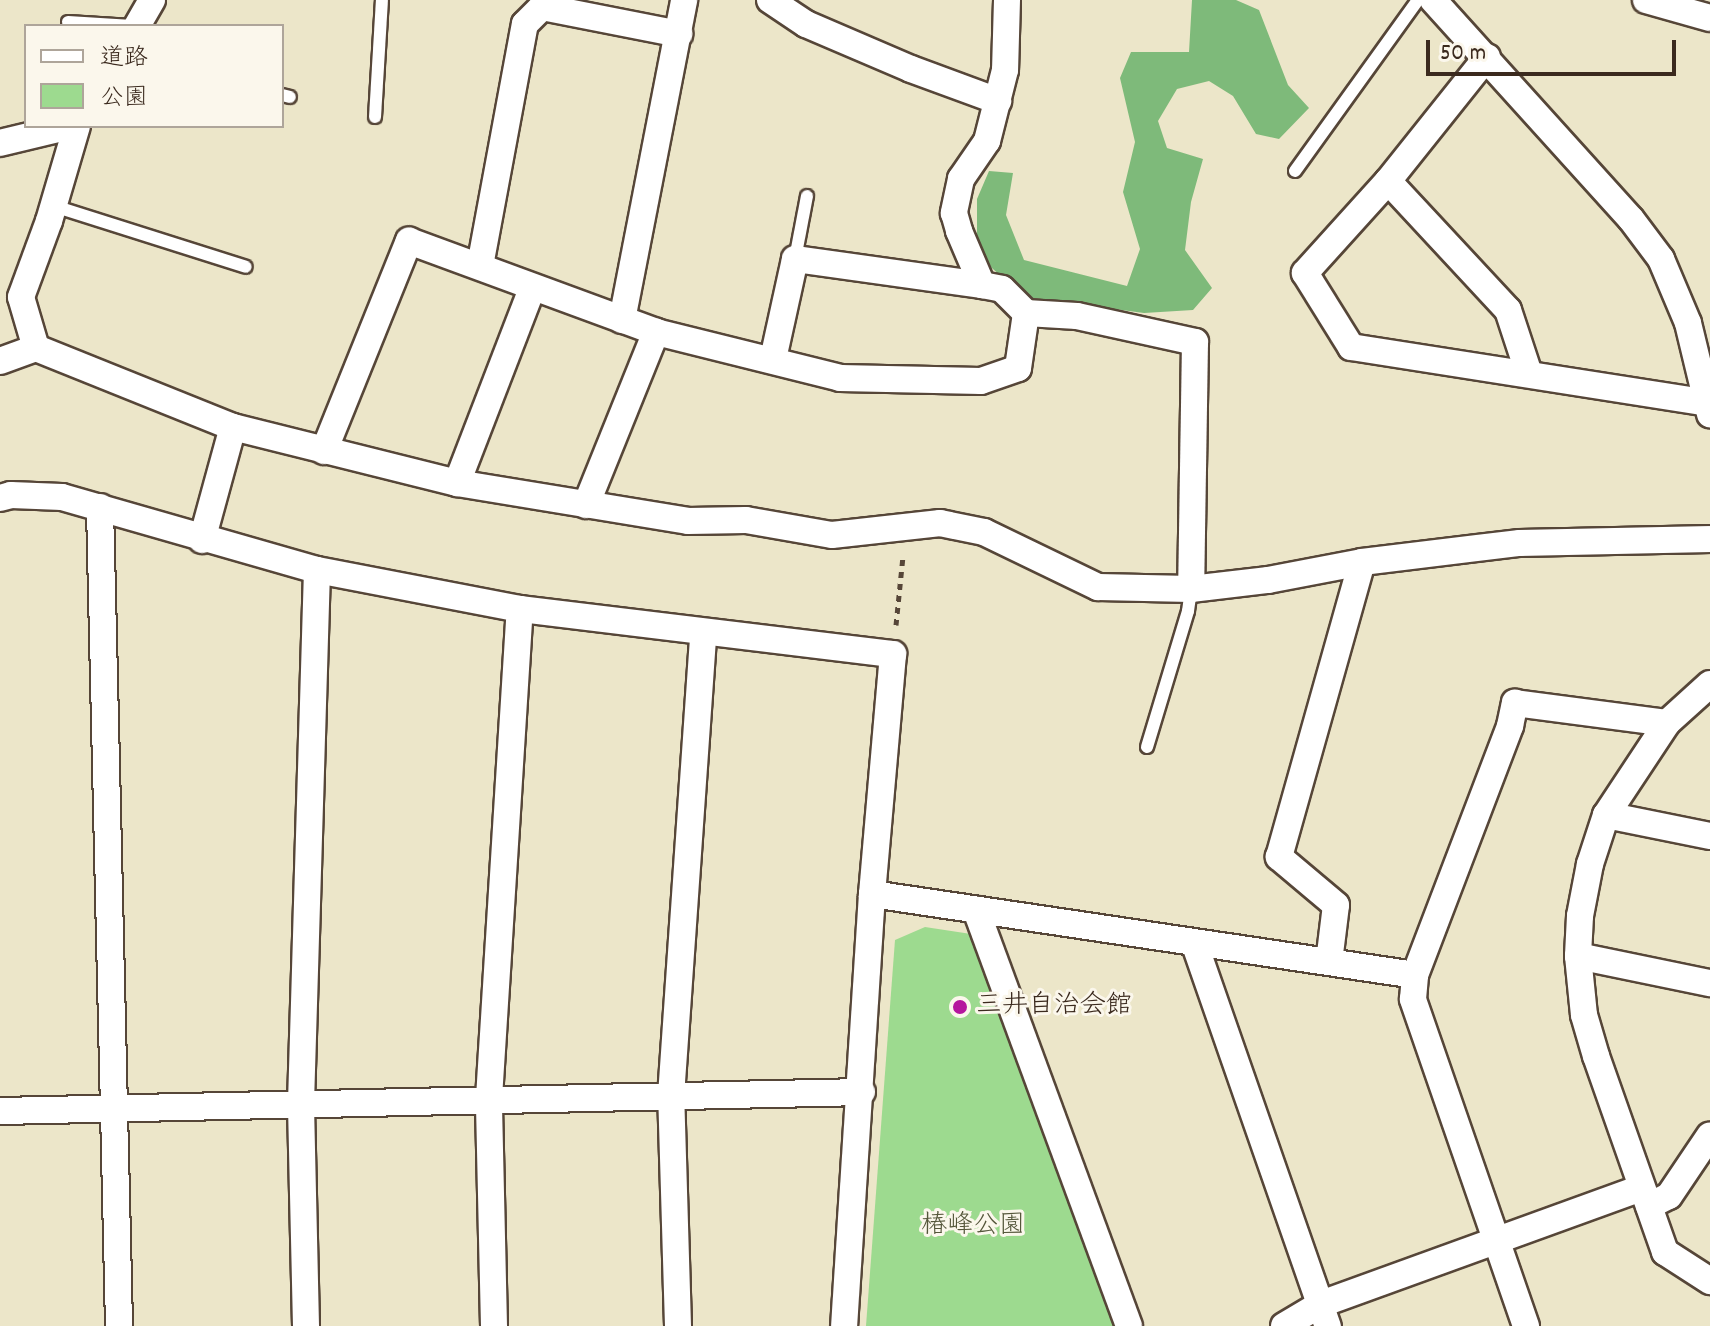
<!DOCTYPE html>
<html>
<head>
<meta charset="utf-8">
<style>
	body { margin:0 }
	#map { position:relative; width:1710px; height:1326px; overflow:hidden; background:#ece6c9; font-family:Dekko,"Klee One",sans-serif }
	div>[style] { position:absolute }
	[style*='--x'] { left:calc(var(--x)*1px); top:calc(var(--y)*1px); width:calc(var(--w)*1px); rotate:calc(var(--a)*1deg) }
	.green>* { inset:0; background:#9dda8f }
	.forest>* { inset:0; background:#7eba7a }
	.path>* { height:5px; margin-top:-2.5px; transform-origin:0; background:repeating-linear-gradient(90deg,#564638 0 6px,transparent 0 12px) }
	.roads { filter:drop-shadow(2px 0 #564638) drop-shadow(-2px 0 #564638) drop-shadow(0 2px #564638) drop-shadow(0 -2px #564638) }
	.lane>* { height:12px; margin:-6px; padding:0 6px; transform-origin:6px; border-radius:6px; background:#fff }
	.street>* { height:26px; margin:-13px; padding:0 13px; transform-origin:13px; border-radius:13px; background:#fff }
	.dots>* { width:22px; height:22px; translate:-50% -50%; box-sizing:border-box; border:4px solid #fbf7ec; border-radius:50% }
	span { translate:-50% -50%; white-space:nowrap; text-align:center; line-height:1.15; -webkit-text-stroke:6px #fbf7ec; paint-order:stroke }
	.poi-label { font-size:26px; color:#3b2a1e }
	.left { translate:0 -50%; text-align:left }
	.park-label { font-size:26px; color:#54563a }
	.legend { position:absolute; left:24px; top:24px; width:260px; height:104px; box-sizing:border-box; background:#fbf7ec; border:2px solid #aea59a; margin:0; padding:10px 14px; list-style:none; font-size:24px; color:#3b2a1e }
	.legend li { display:flex; align-items:center; gap:16px; height:40px }
	.legend b { width:40px; border:2px solid #aea59a }
	.scale { position:absolute; left:1426px; top:40px; width:250px; height:36px; box-sizing:border-box; border:4px solid #3b2a1e; border-top:0; padding-left:10px; font-size:24px; line-height:28px; white-space:nowrap; color:#3b2a1e; -webkit-text-stroke:6px #fbf7ec; paint-order:stroke }
</style>
</head>
<body>
<div id="map">
	<div class="green">
		<i style="clip-path:polygon(925px 927px,971px 934px,1115px 1326px,866px 1326px,895px 940px)"></i>
	</div>
	<div class="forest">
		<i style="clip-path:polygon(1192px 0,1236px 0,1259px 10px,1288px 85px,1309px 108px,1279px 139px,1256px 134px,1233px 96px,1209px 81px,1177px 89px,1158px 121px,1167px 148px,1203px 159px,1191px 202px,1185px 250px,1212px 288px,1193px 310px,1144px 313px,1025px 297px,977px 255px,977px 199px,989px 171px,1013px 173px,1006px 215px,1024px 260px,1127px 286px,1140px 249px,1123px 192px,1135px 142px,1120px 78px,1131px 52px,1189px 52px)"></i>
	</div>
	<div class="path">
		<i style="--x:896;--y:625;--w:69;--a:-84.2"></i>
	</div>
	<div class="roads">
		<div class="lane">
			<i style="--x:68;--y:22;--w:64;--a:3.6"></i>
			<i style="--x:282;--y:95;--w:8;--a:14"></i>
			<i style="--x:375;--y:117;--w:117;--a:-86.6"></i>
			<i style="--x:1295;--y:171;--w:211;--a:-54.3"></i>
			<i style="--x:54;--y:206;--w:201;--a:17.6"></i>
			<i style="--x:795;--y:259;--w:64;--a:-79.2"></i>
			<i style="--x:1147;--y:747;--w:142;--a:-73.2"></i>
			<i style="--x:1188;--y:611;--w:22;--a:-82"></i>
		</div>
		<div class="street">
			<i style="--x:770;--y:0;--w:43;--a:33.7"></i>
			<i style="--x:806;--y:24;--w:114;--a:23.2"></i>
			<i style="--x:911;--y:69;--w:93;--a:20.2"></i>
			<i style="--x:1007;--y:0;--w:70;--a:91.6"></i>
			<i style="--x:1005;--y:70;--w:73;--a:104.2"></i>
			<i style="--x:987;--y:141;--w:46;--a:124.4"></i>
			<i style="--x:961;--y:179;--w:35;--a:102"></i>
			<i style="--x:954;--y:213;--w:19;--a:74"></i>
			<i style="--x:959;--y:231;--w:59;--a:66.9"></i>
			<i style="--x:982;--y:285;--w:20;--a:11"></i>
			<i style="--x:1002;--y:289;--w:34;--a:45"></i>
			<i style="--x:1026;--y:313;--w:51;--a:3.4"></i>
			<i style="--x:1077;--y:316;--w:121;--a:12.4"></i>
			<i style="--x:1195;--y:342;--w:247;--a:90.9"></i>
			<i style="--x:1433;--y:0;--w:295;--a:47.9"></i>
			<i style="--x:1631;--y:219;--w:50;--a:53.1"></i>
			<i style="--x:1661;--y:259;--w:69;--a:67.1"></i>
			<i style="--x:1688;--y:323;--w:94;--a:76.4"></i>
			<i style="--x:1646;--y:0;--w:66;--a:15.7"></i>
			<i style="--x:137;--y:26;--w:30;--a:-60"></i>
			<i style="--x:1487;--y:57;--w:159;--a:128.6"></i>
			<i style="--x:1388;--y:181;--w:124;--a:132.1"></i>
			<i style="--x:1305;--y:273;--w:87;--a:58.1"></i>
			<i style="--x:1351;--y:347;--w:363;--a:8.9"></i>
			<i style="--x:0;--y:143;--w:73;--a:-13.5"></i>
			<i style="--x:1388;--y:181;--w:176;--a:47.1"></i>
			<i style="--x:1508;--y:310;--w:67;--a:71.8"></i>
			<i style="--x:480;--y:266;--w:246;--a:-79.5"></i>
			<i style="--x:525;--y:24;--w:24;--a:-45"></i>
			<i style="--x:542;--y:7;--w:140;--a:11.1"></i>
			<i style="--x:622;--y:320;--w:326;--a:-79"></i>
			<i style="--x:36;--y:348;--w:53;--a:-106.4"></i>
			<i style="--x:21;--y:297;--w:81;--a:-69.8"></i>
			<i style="--x:49;--y:221;--w:99;--a:-73.6"></i>
			<i style="--x:773;--y:359;--w:102;--a:-77.6"></i>
			<i style="--x:795;--y:259;--w:189;--a:7.9"></i>
			<i style="--x:0;--y:361;--w:38;--a:-20"></i>
			<i style="--x:36;--y:348;--w:212;--a:21.9"></i>
			<i style="--x:233;--y:427;--w:231;--a:14"></i>
			<i style="--x:457;--y:483;--w:234;--a:9.3"></i>
			<i style="--x:688;--y:521;--w:58;--a:-1"></i>
			<i style="--x:746;--y:520;--w:87;--a:9.9"></i>
			<i style="--x:832;--y:535;--w:109;--a:-6.3"></i>
			<i style="--x:940;--y:523;--w:45;--a:11.6"></i>
			<i style="--x:984;--y:532;--w:127;--a:25.8"></i>
			<i style="--x:1098;--y:587;--w:93;--a:1.2"></i>
			<i style="--x:1191;--y:589;--w:78;--a:-6.7"></i>
			<i style="--x:1268;--y:580;--w:96;--a:-10.8"></i>
			<i style="--x:1362;--y:562;--w:159;--a:-6.9"></i>
			<i style="--x:1520;--y:543;--w:190;--a:-1.2"></i>
			<i style="--x:324;--y:451;--w:227;--a:-68"></i>
			<i style="--x:409;--y:241;--w:263;--a:20.2"></i>
			<i style="--x:656;--y:332;--w:190;--a:14"></i>
			<i style="--x:840;--y:378;--w:141;--a:1.2"></i>
			<i style="--x:981;--y:381;--w:39;--a:-19"></i>
			<i style="--x:1018;--y:368;--w:56;--a:-81.7"></i>
			<i style="--x:457;--y:483;--w:208;--a:-68.9"></i>
			<i style="--x:0;--y:498;--w:11;--a:-15"></i>
			<i style="--x:11;--y:495;--w:51;--a:2.2"></i>
			<i style="--x:62;--y:497;--w:265;--a:16"></i>
			<i style="--x:317;--y:570;--w:207;--a:10.9"></i>
			<i style="--x:520;--y:609;--w:376;--a:6.9"></i>
			<i style="--x:893;--y:654;--w:241;--a:95"></i>
			<i style="--x:872;--y:894;--w:433;--a:93.7"></i>
			<i style="--x:586;--y:505;--w:187;--a:-68"></i>
			<i style="--x:100;--y:507;--w:819;--a:88.67"></i>
			<i style="--x:202;--y:540;--w:117;--a:-74.7"></i>
			<i style="--x:1710;--y:684;--w:58;--a:137.8"></i>
			<i style="--x:1667;--y:723;--w:110;--a:123.5"></i>
			<i style="--x:1606;--y:815;--w:52;--a:108.1"></i>
			<i style="--x:1590;--y:864;--w:53;--a:100.9"></i>
			<i style="--x:1580;--y:916;--w:40;--a:92.9"></i>
			<i style="--x:1578;--y:956;--w:59;--a:84.2"></i>
			<i style="--x:1584;--y:1015;--w:43;--a:73.7"></i>
			<i style="--x:1596;--y:1056;--w:208;--a:70.6"></i>
			<i style="--x:1665;--y:1252;--w:54;--a:32.8"></i>
			<i style="--x:1606;--y:815;--w:106;--a:11.4"></i>
			<i style="--x:872;--y:894;--w:549;--a:8.48"></i>
			<i style="--x:976;--y:910;--w:443;--a:69.8"></i>
			<i style="--x:1195;--y:945;--w:404;--a:70.8"></i>
			<i style="--x:1578;--y:956;--w:135;--a:11.6"></i>
			<i style="--x:1329;--y:962;--w:57;--a:-83"></i>
			<i style="--x:1336;--y:905;--w:75;--a:-139.9"></i>
			<i style="--x:1279;--y:857;--w:306;--a:-74.3"></i>
			<i style="--x:0;--y:1111;--w:862;--a:-1.26"></i>
			<i style="--x:1649;--y:1206;--w:22;--a:-27"></i>
			<i style="--x:1669;--y:1196;--w:73;--a:-56.1"></i>
			<i style="--x:306;--y:1326;--w:223;--a:-91.3"></i>
			<i style="--x:301;--y:1103;--w:533;--a:-88.28"></i>
			<i style="--x:494;--y:1326;--w:228;--a:-91.3"></i>
			<i style="--x:489;--y:1098;--w:490;--a:-86.4"></i>
			<i style="--x:678;--y:1326;--w:230;--a:-91.7"></i>
			<i style="--x:671;--y:1096;--w:464;--a:-86"></i>
			<i style="--x:1284;--y:1326;--w:43;--a:-30.7"></i>
			<i style="--x:1321;--y:1304;--w:340;--a:-19.9"></i>
			<i style="--x:1526;--y:1326;--w:346;--a:-109.1"></i>
			<i style="--x:1413;--y:999;--w:24;--a:-85"></i>
			<i style="--x:1415;--y:975;--w:267;--a:-69.1"></i>
			<i style="--x:1510;--y:726;--w:24;--a:-78"></i>
			<i style="--x:1515;--y:703;--w:153;--a:7.5"></i>
		</div>
	</div>
	<div class="dots">
		<i style="left:960px;top:1007px;background:#b5179e"></i>
	</div>
	<div class="poi-label">
		<span class="left" style="left:976px;top:1007px">三井自治会館</span>
	</div>
	<div class="park-label">
		<span style="left:973px;top:1227px">椿峰公園</span>
	</div>
	<ul class="legend">
	<li><b style="height:10px;background:#fff"></b>道路</li>
	<li><b style="height:22px;background:#9dda8f"></b>公園</li>
	</ul>
	<div class="scale">50 m</div>
</div>
</body>
</html>
